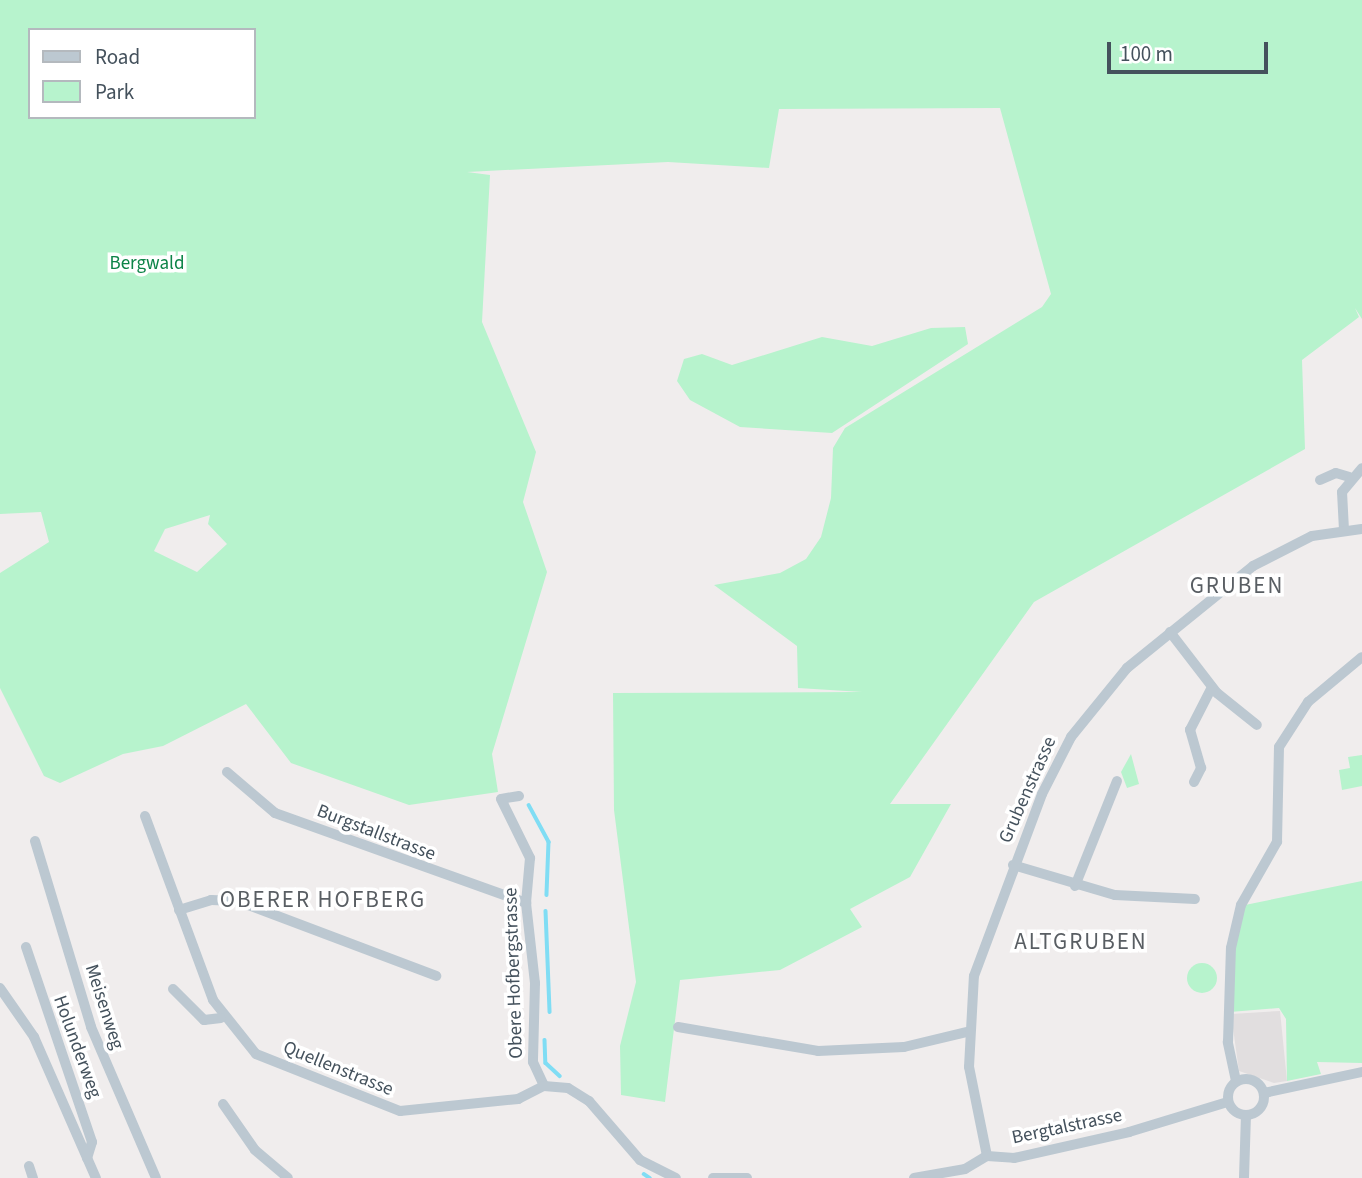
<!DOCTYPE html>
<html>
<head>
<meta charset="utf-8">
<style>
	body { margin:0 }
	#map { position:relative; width:1362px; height:1178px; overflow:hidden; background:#f0eded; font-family:"Source Sans 3",sans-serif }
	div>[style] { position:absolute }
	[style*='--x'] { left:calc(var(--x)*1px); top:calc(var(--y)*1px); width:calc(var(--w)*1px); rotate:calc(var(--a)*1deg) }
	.education>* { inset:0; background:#e1dedf }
	.green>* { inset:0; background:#b7f3cd }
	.round { border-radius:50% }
	.stream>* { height:3.5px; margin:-1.75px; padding:0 1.75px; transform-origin:1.75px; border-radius:1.75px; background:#80ddf4 }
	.street>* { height:10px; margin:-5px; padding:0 5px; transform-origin:5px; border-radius:5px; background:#bcc8d1 }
	.street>.ring { margin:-5px; padding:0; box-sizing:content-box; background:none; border:10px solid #bcc8d1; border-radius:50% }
	span { translate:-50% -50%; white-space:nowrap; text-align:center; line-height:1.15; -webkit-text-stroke:7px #fff; paint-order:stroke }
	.park-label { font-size:19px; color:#0e8448 }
	.street-label { font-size:19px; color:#44515c }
	.quarter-label { font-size:23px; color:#595e63; letter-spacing:2px }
	.legend { position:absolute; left:28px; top:28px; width:228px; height:91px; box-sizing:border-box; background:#fff; border:2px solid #b4b9be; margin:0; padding:9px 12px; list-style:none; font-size:21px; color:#44515c }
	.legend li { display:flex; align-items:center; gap:14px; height:35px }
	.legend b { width:35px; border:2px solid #b4b9be }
	.scale { position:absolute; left:1107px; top:42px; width:161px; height:32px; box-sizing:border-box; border:4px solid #44515c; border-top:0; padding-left:9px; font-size:21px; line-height:24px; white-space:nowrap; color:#44515c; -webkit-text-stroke:5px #fff; paint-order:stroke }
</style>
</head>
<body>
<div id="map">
	<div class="education">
		<i style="clip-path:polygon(1280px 1011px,1287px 1081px,1274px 1083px,1239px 1071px,1231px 1014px)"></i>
	</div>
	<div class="green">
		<i style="clip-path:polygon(evenodd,0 0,1362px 0,1362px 319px,1355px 308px,1359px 317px,1302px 360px,1305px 449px,1034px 602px,890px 804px,951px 804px,910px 877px,850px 909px,862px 927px,780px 970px,680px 980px,665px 1102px,621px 1095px,620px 1046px,636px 982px,614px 810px,613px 693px,862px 692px,798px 688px,797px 646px,714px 585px,780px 573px,806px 559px,821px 537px,831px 498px,833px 448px,845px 428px,1042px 307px,1051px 294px,1000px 108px,779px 109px,769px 168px,668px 162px,467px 172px,490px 175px,482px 322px,536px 452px,523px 502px,547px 572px,492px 754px,498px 792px,409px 805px,291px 763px,246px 704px,163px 746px,123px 754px,60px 783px,44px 776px,0 688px,0 573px,49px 542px,41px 512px,0 514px,0 0,30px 30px,254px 30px,254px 117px,30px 117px,30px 30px,0 0,210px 515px,208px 524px,227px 544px,197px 572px,154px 551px,165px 529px,210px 515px)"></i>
		<i style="clip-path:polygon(965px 327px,968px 344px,832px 433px,740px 427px,690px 400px,677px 381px,684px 359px,702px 354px,732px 365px,822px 337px,872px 346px,931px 328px)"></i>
		<i style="clip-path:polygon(1131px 754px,1139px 784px,1127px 788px,1121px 772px)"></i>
		<i style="clip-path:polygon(1362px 755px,1362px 786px,1342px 790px,1339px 770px,1350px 768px,1348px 757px)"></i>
		<i style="clip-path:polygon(1362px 881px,1362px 1063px,1317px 1062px,1321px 1074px,1287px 1081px,1286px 1019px,1279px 1008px,1230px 1012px,1233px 946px,1245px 905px)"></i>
		<i class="round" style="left:1187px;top:963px;width:30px;height:30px"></i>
	</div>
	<div class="stream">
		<i style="--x:529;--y:805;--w:42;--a:61.6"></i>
		<i style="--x:549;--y:842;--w:53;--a:92.2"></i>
		<i style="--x:546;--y:911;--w:101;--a:87.7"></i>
		<i style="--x:545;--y:1040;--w:23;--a:88"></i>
		<i style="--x:546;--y:1063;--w:19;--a:43"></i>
		<i style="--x:644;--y:1174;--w:7;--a:34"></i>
	</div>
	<div class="street">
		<i style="--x:1320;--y:480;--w:17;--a:-24"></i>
		<i style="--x:1336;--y:473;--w:14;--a:17"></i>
		<i style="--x:1344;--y:530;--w:38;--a:-93"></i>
		<i style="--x:1342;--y:492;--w:31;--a:-50"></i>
		<i style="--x:1170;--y:632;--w:77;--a:52.4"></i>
		<i style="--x:1217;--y:693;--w:51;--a:38.7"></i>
		<i style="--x:227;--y:772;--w:63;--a:40.5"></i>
		<i style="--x:275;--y:813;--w:267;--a:19.7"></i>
		<i style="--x:1194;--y:782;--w:16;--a:-63"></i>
		<i style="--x:1201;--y:768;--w:40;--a:-106"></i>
		<i style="--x:1190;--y:730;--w:48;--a:-62.9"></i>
		<i style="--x:519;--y:796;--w:18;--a:171"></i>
		<i style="--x:501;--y:799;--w:66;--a:63.8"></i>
		<i style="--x:530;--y:858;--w:45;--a:95.1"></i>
		<i style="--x:526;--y:903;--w:81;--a:83.6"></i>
		<i style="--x:535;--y:983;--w:79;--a:91.5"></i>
		<i style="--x:533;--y:1062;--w:26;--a:65"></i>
		<i style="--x:145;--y:816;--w:196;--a:69.7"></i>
		<i style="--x:213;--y:1000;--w:69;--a:51.5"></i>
		<i style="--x:256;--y:1054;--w:155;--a:21.6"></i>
		<i style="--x:400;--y:1111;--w:119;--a:-5.8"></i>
		<i style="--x:518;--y:1099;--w:29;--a:-27"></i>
		<i style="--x:544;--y:1086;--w:24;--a:5"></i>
		<i style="--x:568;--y:1088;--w:25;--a:32"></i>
		<i style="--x:589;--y:1101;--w:78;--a:49.2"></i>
		<i style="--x:640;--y:1160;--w:40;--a:26.6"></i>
		<i style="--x:35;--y:841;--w:194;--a:73.2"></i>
		<i style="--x:91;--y:1027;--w:164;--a:66.7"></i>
		<i style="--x:1013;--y:865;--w:106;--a:16.4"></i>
		<i style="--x:1115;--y:895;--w:80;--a:2.9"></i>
		<i style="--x:1075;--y:886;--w:113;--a:-68.2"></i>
		<i style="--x:179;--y:910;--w:34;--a:-17"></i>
		<i style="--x:211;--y:900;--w:27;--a:2"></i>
		<i style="--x:238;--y:901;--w:212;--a:20.7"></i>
		<i style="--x:26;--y:947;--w:206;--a:71.3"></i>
		<i style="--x:92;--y:1142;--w:17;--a:107"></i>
		<i style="--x:0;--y:988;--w:60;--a:55.2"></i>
		<i style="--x:34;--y:1037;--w:154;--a:66.3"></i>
		<i style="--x:173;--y:989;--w:44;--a:45"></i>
		<i style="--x:204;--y:1020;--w:17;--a:-7"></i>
		<i style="--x:678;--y:1027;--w:142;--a:9.7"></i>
		<i style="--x:818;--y:1051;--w:86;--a:-2.7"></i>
		<i style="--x:904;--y:1047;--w:65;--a:-13.4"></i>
		<i class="ring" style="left:1228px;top:1079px;width:26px;height:26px"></i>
		<i style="--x:1236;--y:1081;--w:40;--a:-102"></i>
		<i style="--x:1228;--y:1042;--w:94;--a:-88.2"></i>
		<i style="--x:1231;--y:948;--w:44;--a:-76.9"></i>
		<i style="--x:1241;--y:905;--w:73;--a:-60.3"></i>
		<i style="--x:1277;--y:842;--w:95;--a:-88.8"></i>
		<i style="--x:1279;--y:747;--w:54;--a:-57.2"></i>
		<i style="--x:1308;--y:702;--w:70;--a:-39.8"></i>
		<i style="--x:1264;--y:1093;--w:100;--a:-12.1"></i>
		<i style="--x:223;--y:1104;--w:56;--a:55.2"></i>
		<i style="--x:255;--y:1150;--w:43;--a:40.3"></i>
		<i style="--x:987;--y:1156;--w:91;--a:-101.4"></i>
		<i style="--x:969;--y:1067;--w:91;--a:-86.9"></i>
		<i style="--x:974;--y:976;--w:194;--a:-69.5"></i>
		<i style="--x:1042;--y:794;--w:64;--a:-63"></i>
		<i style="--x:1071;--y:737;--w:89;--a:-50.9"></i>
		<i style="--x:1127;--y:668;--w:162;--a:-39"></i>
		<i style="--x:1253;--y:566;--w:66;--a:-27"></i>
		<i style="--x:1312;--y:536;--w:50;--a:-8"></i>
		<i style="--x:29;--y:1166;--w:13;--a:72"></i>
		<i style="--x:713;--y:1178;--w:34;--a:0"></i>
		<i style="--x:914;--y:1178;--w:52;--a:-10"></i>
		<i style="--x:965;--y:1169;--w:26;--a:-31"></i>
		<i style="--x:987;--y:1156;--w:27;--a:4"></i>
		<i style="--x:1014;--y:1158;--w:118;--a:-12.7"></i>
		<i style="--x:1129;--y:1132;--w:103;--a:-16.9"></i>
		<i style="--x:1244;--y:1178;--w:63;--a:-88.2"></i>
	</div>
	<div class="park-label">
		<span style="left:147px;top:264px">Bergwald</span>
	</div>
	<div class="street-label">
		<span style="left:1028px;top:790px;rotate:-66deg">Grubenstrasse</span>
		<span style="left:376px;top:833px;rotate:21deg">Burgstallstrasse</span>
		<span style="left:514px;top:973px;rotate:-92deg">Obere Hofbergstrasse</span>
		<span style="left:104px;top:1007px;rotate:72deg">Meisenweg</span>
		<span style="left:77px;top:1047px;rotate:70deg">Holunderweg</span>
		<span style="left:338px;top:1069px;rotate:22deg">Quellenstrasse</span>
		<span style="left:1067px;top:1127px;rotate:-12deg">Bergtalstrasse</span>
	</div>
	<div class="quarter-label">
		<span style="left:1237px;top:586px">GRUBEN</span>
		<span style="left:323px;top:900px">OBERER HOFBERG</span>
		<span style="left:1081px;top:942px">ALTGRUBEN</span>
	</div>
	<ul class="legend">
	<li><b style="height:9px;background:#bcc8d1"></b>Road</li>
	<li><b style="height:19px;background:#b7f3cd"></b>Park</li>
	</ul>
	<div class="scale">100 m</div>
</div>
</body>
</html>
